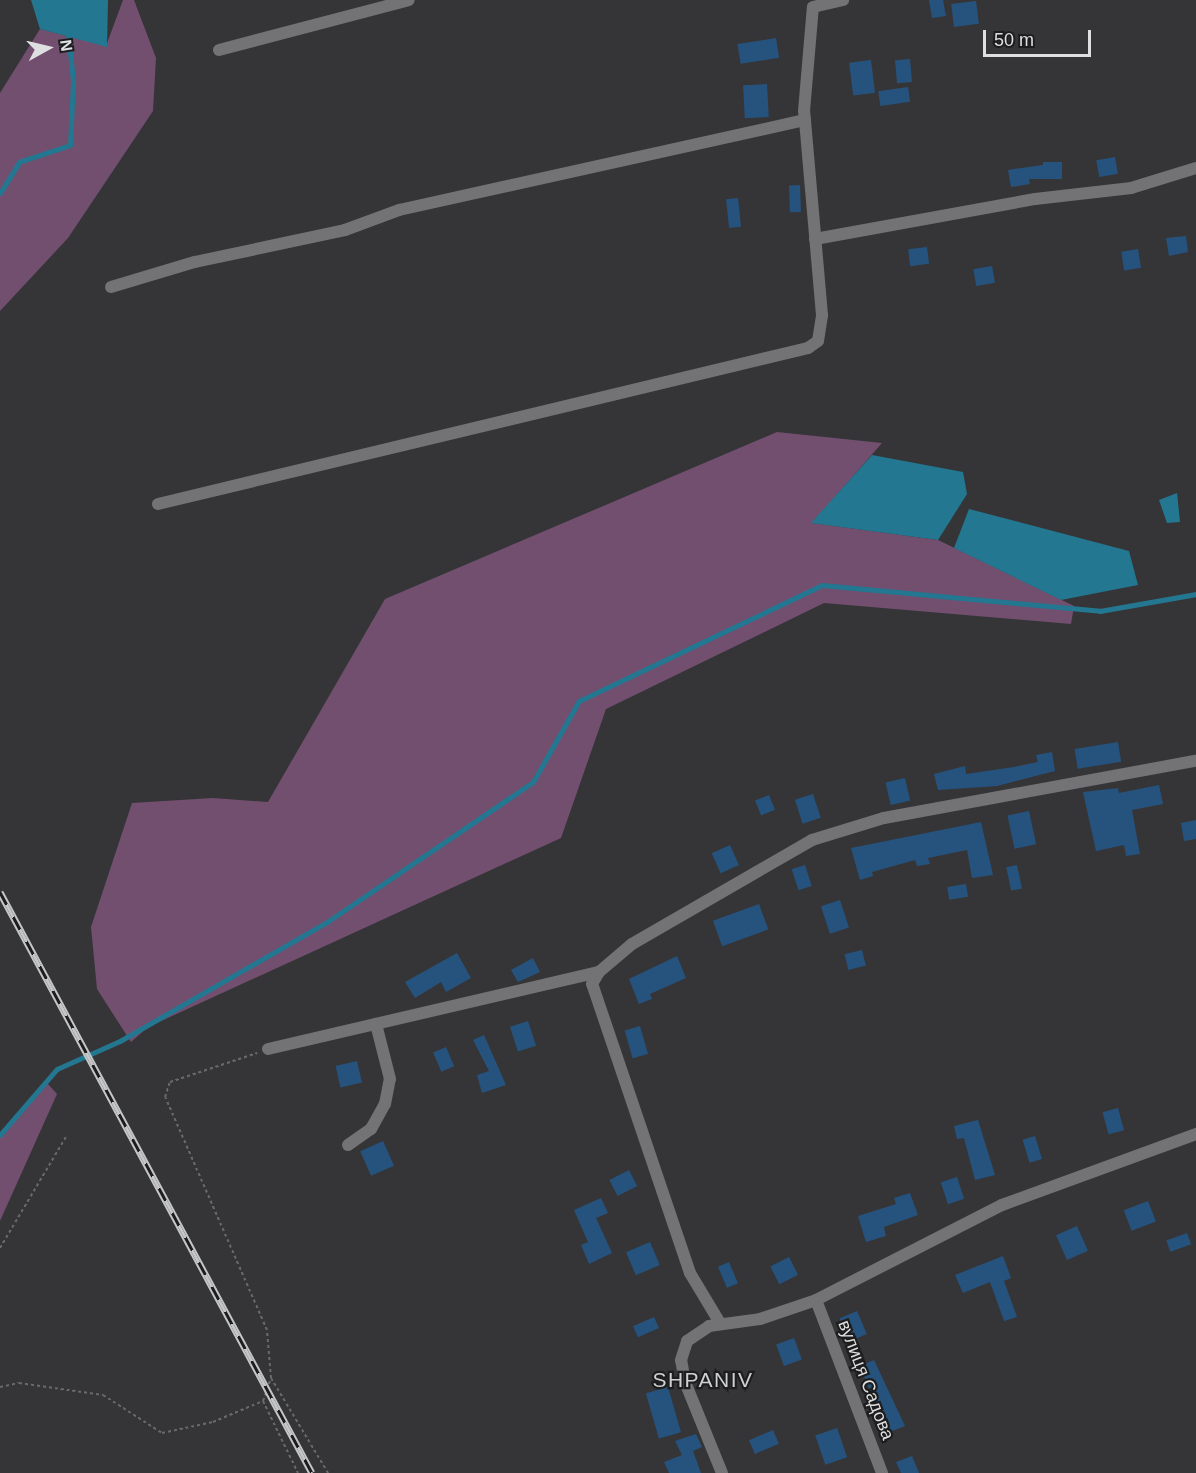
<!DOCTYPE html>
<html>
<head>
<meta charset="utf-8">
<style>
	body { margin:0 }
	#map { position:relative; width:1196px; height:1473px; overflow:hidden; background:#353538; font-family:Arial,sans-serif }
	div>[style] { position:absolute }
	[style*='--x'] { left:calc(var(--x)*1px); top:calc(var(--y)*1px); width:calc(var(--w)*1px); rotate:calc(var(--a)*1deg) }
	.green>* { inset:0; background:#724f6f }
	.water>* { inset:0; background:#247790 }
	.stream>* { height:4.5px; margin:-2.25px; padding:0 2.25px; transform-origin:2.25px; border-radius:2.25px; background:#247790 }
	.building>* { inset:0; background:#26537d; transform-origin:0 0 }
	.path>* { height:2px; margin-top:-1px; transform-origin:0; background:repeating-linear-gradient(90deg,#69696c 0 3px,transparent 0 6px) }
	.minor>* { height:12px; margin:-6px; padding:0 6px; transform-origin:6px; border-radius:6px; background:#737274 }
	.rail>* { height:7px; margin-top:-3.5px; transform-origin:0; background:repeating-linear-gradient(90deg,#1d1d1e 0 14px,#c5c6c7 0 28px); box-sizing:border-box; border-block:2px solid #c5c6c7 }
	span { translate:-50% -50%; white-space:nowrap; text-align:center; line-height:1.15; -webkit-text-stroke:4.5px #1d1d1e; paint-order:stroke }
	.street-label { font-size:18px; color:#dedfe0 }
	.quarter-label { font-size:21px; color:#cfd0d3; letter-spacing:1.5px }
	.north { position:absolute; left:18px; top:18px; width:60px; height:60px; -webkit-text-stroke:4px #1d1d1e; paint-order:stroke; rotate:82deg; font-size:16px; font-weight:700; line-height:24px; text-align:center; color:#dedfe0 }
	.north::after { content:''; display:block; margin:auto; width:21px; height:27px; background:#dedfe0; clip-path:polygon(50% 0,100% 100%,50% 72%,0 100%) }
	.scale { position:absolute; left:983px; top:30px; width:108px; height:27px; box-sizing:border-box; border:3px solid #dedfe0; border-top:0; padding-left:8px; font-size:18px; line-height:21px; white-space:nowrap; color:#dedfe0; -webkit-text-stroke:4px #1d1d1e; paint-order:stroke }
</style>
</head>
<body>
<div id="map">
	<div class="green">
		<i style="clip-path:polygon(123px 0,134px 0,156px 58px,153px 111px,68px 238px,0 311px,0 93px,40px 29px,106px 46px)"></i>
		<i style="clip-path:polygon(777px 432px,882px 443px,812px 523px,938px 540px,1074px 606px,1071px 624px,824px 603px,606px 709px,561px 838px,148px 1027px,131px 1042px,97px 989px,91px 927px,132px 803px,213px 798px,268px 802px,385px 599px)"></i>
		<i style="clip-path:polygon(46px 1082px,57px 1094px,0 1221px,0 1136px)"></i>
	</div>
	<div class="water">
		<i style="clip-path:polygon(31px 0,108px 0,107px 47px,40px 29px)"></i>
		<i style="clip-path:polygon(872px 455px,963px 472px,967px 494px,938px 540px,811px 523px)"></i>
		<i style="clip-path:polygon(1177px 493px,1180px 522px,1167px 523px,1159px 500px)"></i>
		<i style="clip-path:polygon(969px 509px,1129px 551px,1138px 585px,1061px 600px,954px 548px)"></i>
	</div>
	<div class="stream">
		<i style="--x:0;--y:193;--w:36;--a:-58"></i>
		<i style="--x:19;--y:162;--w:54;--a:-18.4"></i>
		<i style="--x:70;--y:145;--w:64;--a:-87.3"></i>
		<i style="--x:73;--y:81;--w:46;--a:-96.2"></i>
		<i style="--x:0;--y:1135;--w:87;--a:-49.2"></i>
		<i style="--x:57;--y:1069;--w:69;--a:-24"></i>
		<i style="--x:120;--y:1041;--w:239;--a:-29.9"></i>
		<i style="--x:327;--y:922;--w:249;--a:-34.2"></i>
		<i style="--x:533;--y:782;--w:93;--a:-60.4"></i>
		<i style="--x:579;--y:701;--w:269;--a:-25.5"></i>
		<i style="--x:822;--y:585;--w:279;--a:5.3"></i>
		<i style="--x:1100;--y:611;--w:97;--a:-10"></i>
	</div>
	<div class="building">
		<i style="clip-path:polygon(929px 0,943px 0,946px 16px,932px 18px)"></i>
		<i style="left:976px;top:1px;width:23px;height:25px;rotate:83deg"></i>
		<i style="left:776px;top:38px;width:20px;height:39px;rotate:81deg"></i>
		<i style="left:910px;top:59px;width:23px;height:15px;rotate:85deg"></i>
		<i style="left:871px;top:60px;width:33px;height:22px;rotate:83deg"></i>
		<i style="left:767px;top:84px;width:33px;height:24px;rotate:87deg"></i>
		<i style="left:908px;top:87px;width:15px;height:30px;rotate:82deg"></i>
		<i style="left:1115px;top:157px;width:17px;height:19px;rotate:80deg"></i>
		<i style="clip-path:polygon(1043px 162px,1062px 162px,1062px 179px,1029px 179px,1030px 184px,1011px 187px,1008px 170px,1043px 165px)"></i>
		<i style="left:800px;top:185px;width:27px;height:11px;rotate:88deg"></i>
		<i style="left:738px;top:198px;width:29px;height:12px;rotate:84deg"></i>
		<i style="clip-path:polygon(1186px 236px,1188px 252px,1169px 256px,1166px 238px)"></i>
		<i style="left:927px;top:247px;width:17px;height:19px;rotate:83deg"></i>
		<i style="left:1138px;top:249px;width:19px;height:17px;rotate:81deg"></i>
		<i style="left:992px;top:266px;width:17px;height:19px;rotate:80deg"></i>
		<i style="left:1118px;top:742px;width:20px;height:44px;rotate:81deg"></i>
		<i style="clip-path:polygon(1052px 752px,1055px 771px,997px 786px,938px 790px,934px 774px,965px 766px,966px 774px,1014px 767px,1038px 762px,1036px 755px)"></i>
		<i style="left:905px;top:778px;width:23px;height:20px;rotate:77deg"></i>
		<i style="clip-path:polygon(1159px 785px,1163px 804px,1132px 810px,1140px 854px,1126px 856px,1124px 845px,1096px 851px,1083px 792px,1118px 788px,1119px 793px)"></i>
		<i style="left:813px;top:794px;width:25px;height:19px;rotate:72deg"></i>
		<i style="left:769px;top:795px;width:16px;height:15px;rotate:68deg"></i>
		<i style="left:1029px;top:811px;width:34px;height:22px;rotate:78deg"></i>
		<i style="clip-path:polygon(1196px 820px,1196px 839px,1184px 841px,1181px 823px)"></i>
		<i style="clip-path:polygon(981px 822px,993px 875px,972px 878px,967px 850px,928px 858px,930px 864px,917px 866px,915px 860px,872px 872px,873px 876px,860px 880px,851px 848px)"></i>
		<i style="left:730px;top:845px;width:22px;height:20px;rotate:66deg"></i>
		<i style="left:805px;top:865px;width:22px;height:14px;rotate:72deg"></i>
		<i style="left:1017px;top:865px;width:24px;height:11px;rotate:78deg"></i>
		<i style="left:966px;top:884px;width:13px;height:19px;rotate:81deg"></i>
		<i style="left:840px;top:900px;width:29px;height:20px;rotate:72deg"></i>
		<i style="left:759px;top:904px;width:27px;height:49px;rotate:70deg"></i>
		<i style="left:862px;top:950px;width:16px;height:18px;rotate:76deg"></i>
		<i style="clip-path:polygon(457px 953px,471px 978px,446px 992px,441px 982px,415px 998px,405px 982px)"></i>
		<i style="clip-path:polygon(677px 956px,686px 978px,650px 994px,652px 999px,639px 1004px,629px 979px)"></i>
		<i style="clip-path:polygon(533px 958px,540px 972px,518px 982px,511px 970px)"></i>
		<i style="left:528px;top:1021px;width:26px;height:19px;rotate:72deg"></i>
		<i style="left:640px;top:1026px;width:29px;height:16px;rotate:74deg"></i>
		<i style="clip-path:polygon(484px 1035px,506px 1085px,482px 1093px,477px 1075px,489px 1071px,473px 1040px)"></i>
		<i style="left:446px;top:1047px;width:21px;height:14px;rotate:67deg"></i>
		<i style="left:357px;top:1061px;width:22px;height:22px;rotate:77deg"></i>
		<i style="left:1118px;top:1108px;width:23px;height:16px;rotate:75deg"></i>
		<i style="clip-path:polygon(978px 1120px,995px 1175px,975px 1180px,964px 1138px,957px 1139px,954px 1126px)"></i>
		<i style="left:1035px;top:1136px;width:24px;height:13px;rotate:73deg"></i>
		<i style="left:383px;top:1141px;width:27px;height:25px;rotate:66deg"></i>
		<i style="left:629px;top:1170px;width:18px;height:22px;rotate:63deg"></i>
		<i style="left:957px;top:1177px;width:23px;height:17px;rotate:72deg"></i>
		<i style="clip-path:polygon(910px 1193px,918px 1215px,884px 1227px,886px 1236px,866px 1242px,858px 1216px,896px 1204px,894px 1198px)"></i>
		<i style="clip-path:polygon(601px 1198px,608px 1213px,596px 1218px,612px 1253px,589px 1264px,581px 1245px,588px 1242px,574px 1210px)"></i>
		<i style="left:1148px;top:1201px;width:22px;height:26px;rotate:69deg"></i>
		<i style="left:1077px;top:1226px;width:27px;height:23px;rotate:66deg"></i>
		<i style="left:1187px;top:1233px;width:12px;height:22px;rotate:70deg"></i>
		<i style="left:650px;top:1242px;width:25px;height:26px;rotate:67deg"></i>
		<i style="clip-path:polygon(1003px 1256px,1011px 1278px,1004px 1281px,1017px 1317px,1004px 1321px,990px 1282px,963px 1293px,955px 1275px)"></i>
		<i style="left:789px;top:1257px;width:20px;height:21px;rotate:63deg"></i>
		<i style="left:729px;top:1262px;width:23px;height:12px;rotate:67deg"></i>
		<i style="left:857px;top:1311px;width:25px;height:19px;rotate:67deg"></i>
		<i style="left:654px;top:1317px;width:12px;height:23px;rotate:66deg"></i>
		<i style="left:794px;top:1338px;width:23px;height:19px;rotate:70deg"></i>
		<i style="clip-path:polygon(874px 1360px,905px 1426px,887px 1433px,860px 1366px)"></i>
		<i style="left:668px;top:1387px;width:47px;height:23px;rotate:74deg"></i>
		<i style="left:837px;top:1428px;width:31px;height:23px;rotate:71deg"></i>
		<i style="left:773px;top:1430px;width:15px;height:26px;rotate:67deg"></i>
		<i style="clip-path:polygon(696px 1434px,702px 1447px,693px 1451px,701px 1473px,669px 1473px,664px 1462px,682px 1455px,675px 1441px)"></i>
		<i style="clip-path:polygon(912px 1456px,919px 1473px,901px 1473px,896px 1462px)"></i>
	</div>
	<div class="path">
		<i style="--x:0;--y:1248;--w:129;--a:-59.3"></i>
		<i style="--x:271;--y:1378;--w:111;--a:59"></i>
		<i style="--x:0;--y:1387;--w:19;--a:-12"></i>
		<i style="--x:19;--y:1383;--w:85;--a:8.1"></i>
		<i style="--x:103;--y:1395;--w:70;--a:32.8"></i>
		<i style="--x:162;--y:1433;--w:52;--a:-12.2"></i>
		<i style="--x:213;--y:1422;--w:54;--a:-22.8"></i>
		<i style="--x:263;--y:1401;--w:24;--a:-71"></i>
		<i style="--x:271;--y:1378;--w:48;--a:-94.8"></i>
		<i style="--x:267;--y:1330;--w:254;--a:-113.6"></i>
		<i style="--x:165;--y:1097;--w:16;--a:-72"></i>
		<i style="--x:170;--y:1082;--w:92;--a:-18.4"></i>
		<i style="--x:263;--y:1401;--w:80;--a:64.1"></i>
	</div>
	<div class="minor">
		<i style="--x:219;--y:50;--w:196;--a:-14.7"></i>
		<i style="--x:815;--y:239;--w:224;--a:-10.3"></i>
		<i style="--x:1035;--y:199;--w:97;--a:-6.5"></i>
		<i style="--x:1131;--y:188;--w:68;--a:-17.1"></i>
		<i style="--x:111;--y:287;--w:88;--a:-16.6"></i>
		<i style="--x:195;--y:262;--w:153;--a:-12"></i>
		<i style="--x:345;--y:230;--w:58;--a:-20.3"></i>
		<i style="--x:399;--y:210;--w:416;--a:-12.5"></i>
		<i style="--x:158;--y:504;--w:668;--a:-13.5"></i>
		<i style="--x:808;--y:348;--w:12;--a:-35"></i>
		<i style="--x:818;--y:341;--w:26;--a:-81"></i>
		<i style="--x:822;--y:315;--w:205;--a:-95"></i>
		<i style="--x:804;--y:111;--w:104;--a:-85.1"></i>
		<i style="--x:813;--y:7;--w:31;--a:-13"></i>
		<i style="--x:268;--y:1049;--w:340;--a:-13.1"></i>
		<i style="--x:348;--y:1145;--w:28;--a:-35"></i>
		<i style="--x:371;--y:1129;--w:29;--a:-61"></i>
		<i style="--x:385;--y:1104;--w:25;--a:-79"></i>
		<i style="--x:390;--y:1079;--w:57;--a:-104.3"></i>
		<i style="--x:816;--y:1300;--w:185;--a:69.1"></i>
		<i style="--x:720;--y:1323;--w:58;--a:-121"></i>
		<i style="--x:690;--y:1273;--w:305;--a:-108.7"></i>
		<i style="--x:592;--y:984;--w:14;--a:-60"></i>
		<i style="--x:599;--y:972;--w:43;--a:-40.3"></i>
		<i style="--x:632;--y:944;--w:208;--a:-30"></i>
		<i style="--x:812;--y:840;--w:75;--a:-17"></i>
		<i style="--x:884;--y:818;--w:317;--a:-10.4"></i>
		<i style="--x:722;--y:1473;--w:98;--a:-112.1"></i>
		<i style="--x:685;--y:1382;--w:22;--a:-100"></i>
		<i style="--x:681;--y:1360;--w:20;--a:-72"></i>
		<i style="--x:687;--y:1341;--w:27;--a:-34"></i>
		<i style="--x:709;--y:1326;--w:51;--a:-7.8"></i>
		<i style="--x:760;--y:1319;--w:59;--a:-18.7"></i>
		<i style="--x:816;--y:1300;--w:209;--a:-27.1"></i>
		<i style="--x:1002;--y:1205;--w:207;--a:-20.1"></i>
	</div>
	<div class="rail">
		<i style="--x:0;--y:892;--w:659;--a:61.76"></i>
	</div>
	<div class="street-label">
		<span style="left:866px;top:1380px;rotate:69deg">вулиця Садова</span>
	</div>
	<div class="quarter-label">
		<span style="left:703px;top:1380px">SHPANIV</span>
	</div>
	<div class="north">N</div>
	<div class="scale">50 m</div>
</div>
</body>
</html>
